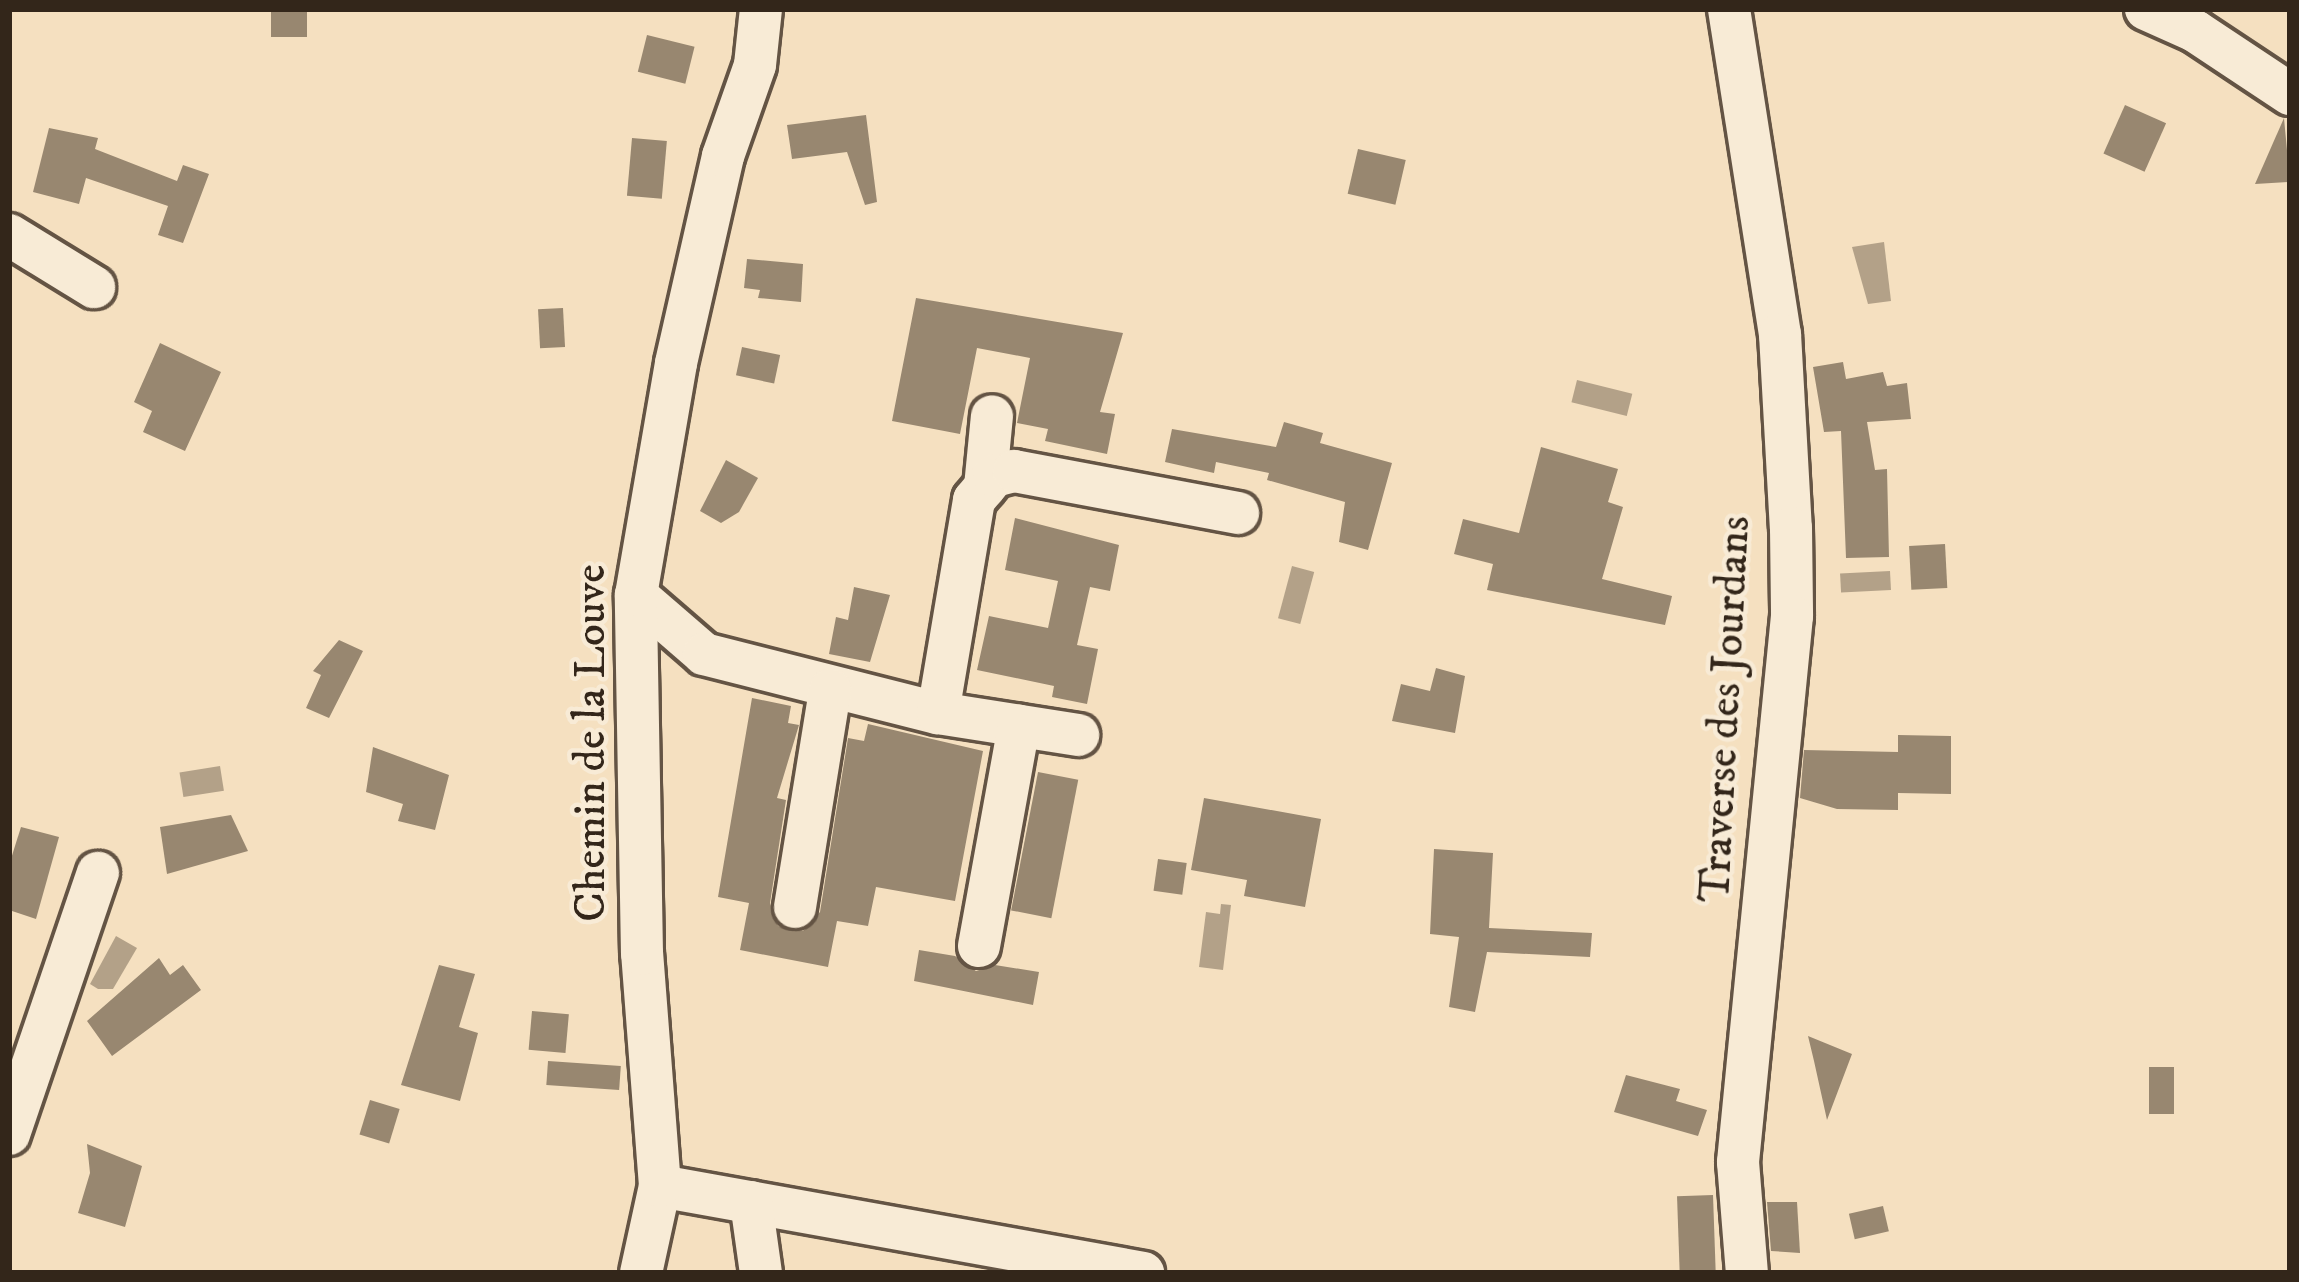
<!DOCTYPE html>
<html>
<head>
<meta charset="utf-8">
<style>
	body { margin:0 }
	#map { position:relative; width:2299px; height:1282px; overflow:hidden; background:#f5e0c0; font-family:"IM FELL DW Pica",serif }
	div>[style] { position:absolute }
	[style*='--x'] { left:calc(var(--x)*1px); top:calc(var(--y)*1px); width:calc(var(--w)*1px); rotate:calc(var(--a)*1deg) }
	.water>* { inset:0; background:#b3a188; transform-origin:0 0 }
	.building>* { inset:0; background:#988770; transform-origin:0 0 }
	.roads { filter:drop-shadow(3px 0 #645444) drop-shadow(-3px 0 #645444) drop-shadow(0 3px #645444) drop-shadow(0 -3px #645444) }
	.minor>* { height:42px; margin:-21px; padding:0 21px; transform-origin:21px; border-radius:21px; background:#f8ebd6 }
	span { translate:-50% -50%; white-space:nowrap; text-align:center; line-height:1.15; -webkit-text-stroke:9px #f8ebd6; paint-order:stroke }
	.street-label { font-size:45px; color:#33261a }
	.frame { position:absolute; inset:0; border:12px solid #33261a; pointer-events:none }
</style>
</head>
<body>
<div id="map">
	<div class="water">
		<i style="clip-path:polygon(1884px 242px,1891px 301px,1868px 304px,1852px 247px)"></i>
		<i style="left:1577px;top:380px;width:57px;height:23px;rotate:14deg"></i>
		<i style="left:1292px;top:566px;width:23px;height:54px;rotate:15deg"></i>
		<i style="left:1890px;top:571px;width:19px;height:50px;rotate:87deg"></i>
		<i style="left:220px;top:766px;width:25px;height:41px;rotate:81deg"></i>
		<i style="clip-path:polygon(1221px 904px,1231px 905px,1223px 970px,1199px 967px,1206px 912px,1220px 914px)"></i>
		<i style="clip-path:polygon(116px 936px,137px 948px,113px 989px,98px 989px,90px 984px)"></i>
	</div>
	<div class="building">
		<i style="left:271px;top:9px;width:36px;height:28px"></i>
		<i style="left:647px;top:35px;width:49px;height:38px;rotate:14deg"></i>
		<i style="left:2125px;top:105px;width:45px;height:53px;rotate:24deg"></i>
		<i style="clip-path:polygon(866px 115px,877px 202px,865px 205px,847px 152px,792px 159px,787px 125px)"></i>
		<i style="clip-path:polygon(2284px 118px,2290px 182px,2255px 184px)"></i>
		<i style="clip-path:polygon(49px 128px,98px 138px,95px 149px,177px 181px,183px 165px,209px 174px,183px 243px,158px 235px,168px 206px,86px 178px,79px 204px,33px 192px)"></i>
		<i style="left:632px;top:138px;width:35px;height:58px;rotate:5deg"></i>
		<i style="left:1358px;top:149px;width:49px;height:46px;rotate:13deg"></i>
		<i style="clip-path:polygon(747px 259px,803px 264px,801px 302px,758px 298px,760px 290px,744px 288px)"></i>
		<i style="clip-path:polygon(916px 298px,1123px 333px,1100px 412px,1115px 414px,1107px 454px,1045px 441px,1048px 429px,1017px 423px,1030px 358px,977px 348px,960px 434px,892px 421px)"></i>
		<i style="left:563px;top:308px;width:39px;height:25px;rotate:87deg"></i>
		<i style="clip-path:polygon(160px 343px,221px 372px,185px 451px,143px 432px,152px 411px,134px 402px)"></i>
		<i style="left:742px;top:347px;width:39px;height:29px;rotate:12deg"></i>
		<i style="clip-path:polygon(1843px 362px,1846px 379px,1883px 372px,1887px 386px,1907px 383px,1911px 419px,1867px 422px,1875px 470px,1887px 469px,1889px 557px,1846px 558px,1841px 431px,1824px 432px,1813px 367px)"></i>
		<i style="clip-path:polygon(1284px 422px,1323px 433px,1320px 443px,1392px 463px,1368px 550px,1339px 542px,1345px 502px,1267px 480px,1269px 473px,1216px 462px,1214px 473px,1165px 462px,1172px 429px,1276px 447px)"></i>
		<i style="clip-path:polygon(1541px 447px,1618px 469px,1608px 502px,1623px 507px,1602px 579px,1672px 596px,1665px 625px,1487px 590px,1493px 564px,1454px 554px,1463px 519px,1519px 533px)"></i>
		<i style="clip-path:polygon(726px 460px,758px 478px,739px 512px,721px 523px,700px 511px)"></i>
		<i style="clip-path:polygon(1015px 518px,1119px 545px,1110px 591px,1090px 587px,1077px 645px,1098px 649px,1087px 704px,1052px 697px,1054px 686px,977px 670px,989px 616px,1048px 628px,1058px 581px,1005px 570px)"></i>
		<i style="left:1945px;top:544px;width:44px;height:36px;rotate:87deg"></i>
		<i style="clip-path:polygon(854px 587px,890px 595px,870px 662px,829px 654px,836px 617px,848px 620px)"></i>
		<i style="clip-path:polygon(339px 640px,363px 651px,329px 718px,306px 708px,321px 675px,313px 671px)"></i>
		<i style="clip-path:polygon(1436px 668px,1465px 676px,1455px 733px,1392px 721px,1401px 684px,1430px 691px)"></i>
		<i style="clip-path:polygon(752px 698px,791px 706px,788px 723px,799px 725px,777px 798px,786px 800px,770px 903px,778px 926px,803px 931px,820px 912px,848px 738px,864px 741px,868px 724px,983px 751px,955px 901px,876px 887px,868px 926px,837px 921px,828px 967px,740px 950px,749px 903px,718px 897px)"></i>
		<i style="clip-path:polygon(1898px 735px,1951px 736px,1951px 794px,1898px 793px,1898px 810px,1837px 809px,1800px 798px,1804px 750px,1898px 752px)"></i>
		<i style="clip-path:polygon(373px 747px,449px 775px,435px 830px,398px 821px,403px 804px,366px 792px)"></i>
		<i style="left:1038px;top:772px;width:41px;height:141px;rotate:11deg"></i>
		<i style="clip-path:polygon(1204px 798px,1321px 819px,1305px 907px,1244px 896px,1247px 880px,1191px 870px)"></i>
		<i style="clip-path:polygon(231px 815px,248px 851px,167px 874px,160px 827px)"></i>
		<i style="clip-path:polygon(21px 827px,59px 837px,36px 919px,9px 910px,9px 865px)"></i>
		<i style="clip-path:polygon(1434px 849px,1493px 853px,1489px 928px,1592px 933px,1590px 957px,1487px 952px,1475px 1012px,1449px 1007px,1459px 937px,1430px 934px)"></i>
		<i style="left:1158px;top:859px;width:29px;height:32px;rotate:8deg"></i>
		<i style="clip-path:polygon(919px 950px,955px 956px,976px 971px,995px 965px,1039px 972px,1033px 1005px,914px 981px)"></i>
		<i style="clip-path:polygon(159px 958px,170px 975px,183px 965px,201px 990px,112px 1056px,87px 1021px)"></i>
		<i style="clip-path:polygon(439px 965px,475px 974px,459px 1027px,478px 1033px,460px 1101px,401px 1085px)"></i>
		<i style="left:532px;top:1011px;width:37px;height:39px;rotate:5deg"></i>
		<i style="clip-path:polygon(1808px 1036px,1852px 1054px,1827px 1120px,1814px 1061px)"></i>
		<i style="left:548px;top:1061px;width:73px;height:24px;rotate:4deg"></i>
		<i style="left:2149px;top:1067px;width:25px;height:47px"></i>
		<i style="clip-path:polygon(1626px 1075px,1680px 1089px,1676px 1101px,1707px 1110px,1698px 1136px,1614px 1112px)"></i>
		<i style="left:370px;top:1100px;width:31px;height:36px;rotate:17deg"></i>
		<i style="clip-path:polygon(87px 1144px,142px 1166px,125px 1227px,78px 1213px,90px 1173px)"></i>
		<i style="left:1713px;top:1195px;width:78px;height:36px;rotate:88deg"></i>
		<i style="clip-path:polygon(1767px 1202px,1797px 1202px,1800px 1253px,1771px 1251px)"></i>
		<i style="left:1883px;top:1206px;width:26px;height:35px;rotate:77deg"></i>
	</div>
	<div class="roads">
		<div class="minor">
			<i style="--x:1729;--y:9;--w:329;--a:81.1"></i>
			<i style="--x:1780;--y:334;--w:194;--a:86.8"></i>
			<i style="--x:1791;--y:528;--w:88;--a:89.3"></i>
			<i style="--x:1792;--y:616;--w:549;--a:95.65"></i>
			<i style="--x:1738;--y:1162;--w:111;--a:85.4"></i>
			<i style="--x:2146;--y:9;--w:54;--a:24.2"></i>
			<i style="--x:2195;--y:31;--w:114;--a:33.6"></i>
			<i style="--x:9;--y:235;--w:100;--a:31.5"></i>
			<i style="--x:985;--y:487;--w:71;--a:-84.4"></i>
			<i style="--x:636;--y:595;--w:90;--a:40.9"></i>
			<i style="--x:704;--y:654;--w:241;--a:14.2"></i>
			<i style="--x:938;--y:713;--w:142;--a:8.9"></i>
			<i style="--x:938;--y:713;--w:216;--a:-80.4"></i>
			<i style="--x:974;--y:500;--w:31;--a:-50"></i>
			<i style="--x:994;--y:476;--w:21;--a:-14"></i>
			<i style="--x:1014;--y:471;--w:228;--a:10.6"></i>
			<i style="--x:795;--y:907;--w:220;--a:-80.8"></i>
			<i style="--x:979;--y:946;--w:224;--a:-79.7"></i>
			<i style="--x:9;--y:1134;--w:276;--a:-71.2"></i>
			<i style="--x:660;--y:1186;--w:491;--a:10.2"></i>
			<i style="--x:751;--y:1202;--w:72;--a:82"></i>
			<i style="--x:641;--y:1273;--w:89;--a:-77.7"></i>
			<i style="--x:660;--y:1186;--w:233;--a:-94.4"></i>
			<i style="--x:642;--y:954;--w:359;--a:-91"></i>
			<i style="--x:636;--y:595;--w:235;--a:-80.2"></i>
			<i style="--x:676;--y:363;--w:212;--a:-77.2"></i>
			<i style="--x:723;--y:156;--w:96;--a:-70.6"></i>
			<i style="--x:755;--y:65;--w:56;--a:-83.9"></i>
		</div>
	</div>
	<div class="street-label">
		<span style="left:1726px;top:709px;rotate:-87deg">Traverse des Jourdans</span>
		<span style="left:592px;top:743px;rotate:-90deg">Chemin de la Louve</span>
	</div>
	<div class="frame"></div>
</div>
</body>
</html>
